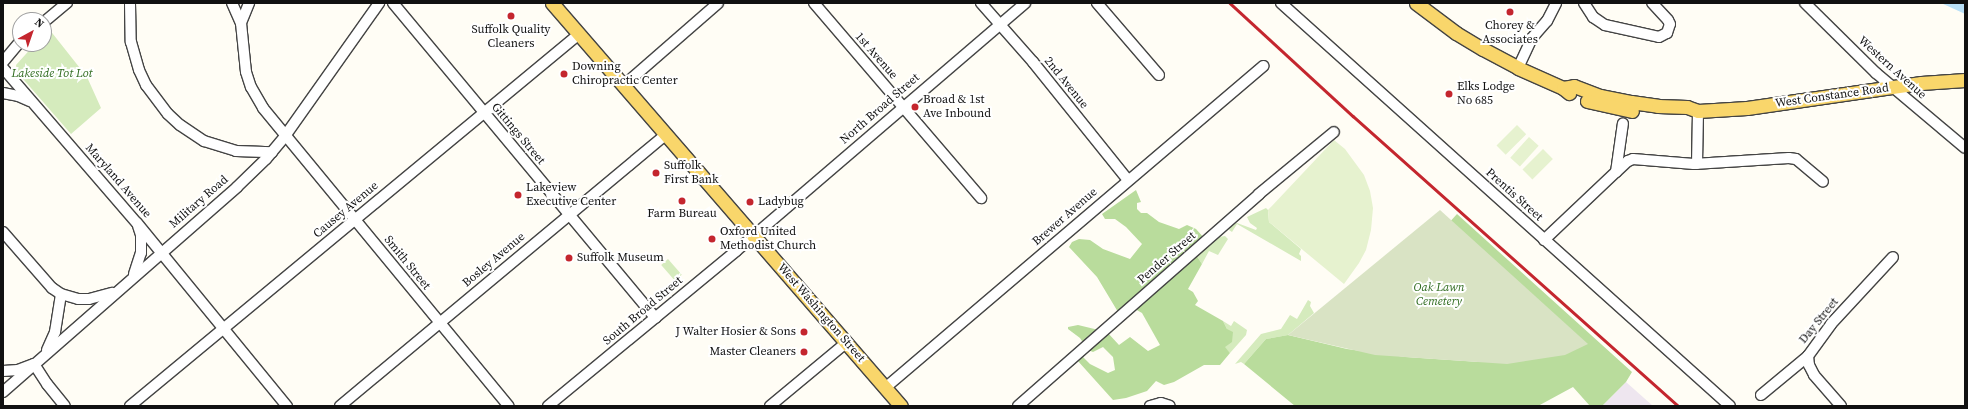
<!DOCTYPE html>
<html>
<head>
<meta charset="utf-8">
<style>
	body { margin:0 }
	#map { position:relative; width:1968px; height:409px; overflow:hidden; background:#fffdf5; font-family:"Source Serif 4",serif }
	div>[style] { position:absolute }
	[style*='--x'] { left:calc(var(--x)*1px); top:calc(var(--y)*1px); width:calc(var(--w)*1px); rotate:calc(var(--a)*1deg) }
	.industrial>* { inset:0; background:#eee6ef }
	.green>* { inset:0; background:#d5ebbd; transform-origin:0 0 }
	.forest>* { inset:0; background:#b9dc9c }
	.cemetery>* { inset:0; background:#d9e3c4 }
	.pitch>* { inset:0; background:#e6f2cf; transform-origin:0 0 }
	.water>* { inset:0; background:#b9e0f7 }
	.roads { filter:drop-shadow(1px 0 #444) drop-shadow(-1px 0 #444) drop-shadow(0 1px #444) drop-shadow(0 -1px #444) }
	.minor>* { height:10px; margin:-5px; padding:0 5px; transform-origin:5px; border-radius:5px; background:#fff }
	.major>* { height:13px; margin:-6.5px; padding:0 6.5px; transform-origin:6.5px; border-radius:6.5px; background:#f9d66b }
	.rail>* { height:2.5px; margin:-1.25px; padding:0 1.25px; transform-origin:1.25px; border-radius:1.25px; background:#c4262e }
	.dots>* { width:11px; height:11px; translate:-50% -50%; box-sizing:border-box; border:2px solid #fff; border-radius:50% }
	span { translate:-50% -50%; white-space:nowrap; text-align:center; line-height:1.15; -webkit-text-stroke:4px #fff; paint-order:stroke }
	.poi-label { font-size:12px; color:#111 }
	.left { translate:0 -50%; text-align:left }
	.right { translate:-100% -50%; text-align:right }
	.street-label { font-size:12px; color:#111 }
	.park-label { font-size:12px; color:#2f6b1f; font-style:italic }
	.frame { position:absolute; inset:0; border:4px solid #111; pointer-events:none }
	.north { position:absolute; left:12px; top:12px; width:40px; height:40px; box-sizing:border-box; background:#fff; border:1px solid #a0a0a0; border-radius:50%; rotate:40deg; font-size:11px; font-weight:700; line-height:16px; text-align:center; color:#111 }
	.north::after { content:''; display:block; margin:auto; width:14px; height:18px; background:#c4262e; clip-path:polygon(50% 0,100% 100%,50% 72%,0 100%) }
</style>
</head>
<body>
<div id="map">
	<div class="industrial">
		<i style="clip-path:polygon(1626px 382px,1653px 406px,1602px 406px)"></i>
	</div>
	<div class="green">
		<i style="clip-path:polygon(49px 29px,87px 77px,101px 108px,71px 134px,17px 72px,16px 65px,35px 44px,44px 44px,44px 35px)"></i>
		<i style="clip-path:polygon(1266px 208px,1268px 210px,1269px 222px,1301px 249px,1299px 254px,1301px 256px,1301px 261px,1237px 224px,1232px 232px,1229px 230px,1233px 224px,1237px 223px,1256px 230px,1257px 228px,1250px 223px,1247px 217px)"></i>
		<i style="clip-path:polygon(1225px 236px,1228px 239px,1218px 255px,1209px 251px,1202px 264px,1197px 256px,1219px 237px)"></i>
		<i style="left:668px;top:259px;width:21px;height:9px;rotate:49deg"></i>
		<i style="clip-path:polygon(1308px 300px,1311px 302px,1310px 306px,1314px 313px,1288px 335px,1266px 339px,1244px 364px,1241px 362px,1235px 364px,1261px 334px,1281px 329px,1290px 315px,1297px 319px)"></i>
		<i style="clip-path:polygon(1223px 321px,1231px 326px,1234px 321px,1247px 330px,1246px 335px,1230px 353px,1224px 347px,1227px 329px)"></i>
	</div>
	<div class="forest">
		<i style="clip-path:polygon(1136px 190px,1141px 202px,1137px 203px,1137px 209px,1141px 213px,1147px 213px,1159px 222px,1179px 229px,1187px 225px,1196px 229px,1205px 239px,1193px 250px,1202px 264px,1188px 289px,1193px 292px,1198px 301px,1195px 305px,1223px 321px,1227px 329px,1233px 332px,1232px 342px,1225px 347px,1230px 353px,1220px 365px,1204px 365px,1174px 382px,1164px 385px,1156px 381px,1147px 391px,1126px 398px,1113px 400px,1077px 360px,1083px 357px,1090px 364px,1108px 373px,1115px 370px,1113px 357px,1103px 347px,1093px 352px,1088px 350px,1080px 338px,1068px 329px,1068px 327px,1078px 325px,1107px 332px,1119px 345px,1130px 337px,1148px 351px,1160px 345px,1142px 313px,1128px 305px,1118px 312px,1097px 277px,1069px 247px,1072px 242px,1079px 239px,1090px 240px,1103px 249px,1130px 259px,1142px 244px,1126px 227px,1115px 219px,1105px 219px,1102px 214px)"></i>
		<i style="clip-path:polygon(1457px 214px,1632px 372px,1626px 382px,1602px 406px,1590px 406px,1573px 387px,1538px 406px,1295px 406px,1244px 364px,1266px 339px,1288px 335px,1347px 349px,1406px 357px,1480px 362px,1447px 225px)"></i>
	</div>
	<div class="cemetery">
		<i style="clip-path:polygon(1440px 210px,1588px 344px,1565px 355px,1507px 364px,1375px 355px,1288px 335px)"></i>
	</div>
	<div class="pitch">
		<i style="left:1517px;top:125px;width:13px;height:29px;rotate:45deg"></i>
		<i style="left:1529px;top:137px;width:13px;height:28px;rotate:42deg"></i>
		<i style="clip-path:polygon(1334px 140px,1345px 149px,1364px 175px,1370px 191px,1373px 208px,1371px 230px,1366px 250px,1359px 263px,1344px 284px,1269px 222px,1268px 210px)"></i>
		<i style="left:1543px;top:149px;width:14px;height:29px;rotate:45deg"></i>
	</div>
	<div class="water">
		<i style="clip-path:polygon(1941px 3px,1965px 3px,1965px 14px,1963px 13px)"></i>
	</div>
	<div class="roads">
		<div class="minor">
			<i style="--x:130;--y:3;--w:39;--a:89"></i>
			<i style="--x:131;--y:42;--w:29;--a:74"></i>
			<i style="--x:139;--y:70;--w:17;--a:65"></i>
			<i style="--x:146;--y:85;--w:36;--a:53"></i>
			<i style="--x:168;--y:114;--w:16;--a:43"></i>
			<i style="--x:180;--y:125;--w:29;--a:34"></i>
			<i style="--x:204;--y:141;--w:34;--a:17"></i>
			<i style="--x:236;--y:151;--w:36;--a:2"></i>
			<i style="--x:232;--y:3;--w:22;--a:66"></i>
			<i style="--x:241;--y:23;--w:49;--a:84.2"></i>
			<i style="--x:246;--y:72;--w:16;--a:72"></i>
			<i style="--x:251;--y:87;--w:24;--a:60"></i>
			<i style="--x:263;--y:108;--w:386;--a:50.5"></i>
			<i style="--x:393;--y:3;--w:410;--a:50.2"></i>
			<i style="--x:814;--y:3;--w:257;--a:49.4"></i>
			<i style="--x:981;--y:3;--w:79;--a:48.6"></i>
			<i style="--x:1033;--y:62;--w:151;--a:51.2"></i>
			<i style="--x:1097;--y:3;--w:95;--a:49.3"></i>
			<i style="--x:1281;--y:3;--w:603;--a:41.91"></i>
			<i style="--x:1584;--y:3;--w:17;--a:57"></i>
			<i style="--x:1593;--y:17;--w:14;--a:34"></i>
			<i style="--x:1605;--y:25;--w:55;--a:12.5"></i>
			<i style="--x:1659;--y:37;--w:9;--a:-27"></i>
			<i style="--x:1667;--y:33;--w:9;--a:-72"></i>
			<i style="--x:1670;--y:24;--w:4;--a:-117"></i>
			<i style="--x:1668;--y:20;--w:23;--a:-133"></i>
			<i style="--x:1805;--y:3;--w:100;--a:44.6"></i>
			<i style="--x:1876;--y:73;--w:116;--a:40.1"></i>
			<i style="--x:44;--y:22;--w:30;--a:-40"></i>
			<i style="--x:241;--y:23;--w:22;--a:-68"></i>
			<i style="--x:3;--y:62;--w:26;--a:-50"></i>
			<i style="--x:3;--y:68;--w:205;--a:49.2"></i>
			<i style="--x:137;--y:223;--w:237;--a:50.7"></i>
			<i style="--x:1518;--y:68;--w:33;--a:-65"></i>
			<i style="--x:1532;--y:38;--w:23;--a:-49"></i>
			<i style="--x:1547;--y:21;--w:20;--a:-63"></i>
			<i style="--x:623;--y:86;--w:126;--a:-41.1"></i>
			<i style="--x:3;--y:93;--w:15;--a:11"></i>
			<i style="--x:18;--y:96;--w:13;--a:23"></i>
			<i style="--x:1697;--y:164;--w:53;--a:-88.9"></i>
			<i style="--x:1616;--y:172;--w:49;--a:-81.9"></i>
			<i style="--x:3;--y:232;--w:74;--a:48.8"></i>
			<i style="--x:52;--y:288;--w:11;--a:34"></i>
			<i style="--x:61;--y:294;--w:18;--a:16"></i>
			<i style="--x:78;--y:299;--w:11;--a:0"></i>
			<i style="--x:89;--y:299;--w:24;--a:-15"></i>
			<i style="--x:1544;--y:240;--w:99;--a:-43.4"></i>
			<i style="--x:1616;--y:172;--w:16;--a:-43"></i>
			<i style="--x:1628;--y:161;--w:5;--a:-22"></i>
			<i style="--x:1633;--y:159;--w:61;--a:4.7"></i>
			<i style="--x:1694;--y:164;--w:95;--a:-3.6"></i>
			<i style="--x:1789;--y:158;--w:7;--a:8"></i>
			<i style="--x:1796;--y:159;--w:35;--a:40"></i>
			<i style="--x:134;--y:274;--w:22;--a:-72"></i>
			<i style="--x:141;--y:253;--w:18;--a:-90"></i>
			<i style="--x:141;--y:235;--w:9;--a:-108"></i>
			<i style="--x:47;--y:350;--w:20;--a:-66"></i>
			<i style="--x:55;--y:332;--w:38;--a:-81"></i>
			<i style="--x:1808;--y:356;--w:9;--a:84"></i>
			<i style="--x:1809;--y:365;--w:11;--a:63"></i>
			<i style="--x:1814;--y:375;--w:41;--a:48.9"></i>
			<i style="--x:3;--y:371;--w:15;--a:-4"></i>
			<i style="--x:18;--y:370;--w:17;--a:-21"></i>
			<i style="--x:34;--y:364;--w:24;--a:57"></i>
			<i style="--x:47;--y:384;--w:28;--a:51"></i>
			<i style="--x:885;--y:388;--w:497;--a:-40.4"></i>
			<i style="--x:3;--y:392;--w:311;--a:-41.2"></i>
			<i style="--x:237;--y:187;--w:40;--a:-44"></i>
			<i style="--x:266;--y:159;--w:30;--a:-50"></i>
			<i style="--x:285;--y:136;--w:163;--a:-54.7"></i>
			<i style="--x:1761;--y:395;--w:61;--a:-39.7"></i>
			<i style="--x:1808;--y:356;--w:39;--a:-54"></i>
			<i style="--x:1831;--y:324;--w:91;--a:-47.2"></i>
			<i style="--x:130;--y:406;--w:583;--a:-39.64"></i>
			<i style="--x:340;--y:406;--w:423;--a:-39.8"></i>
			<i style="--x:548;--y:406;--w:244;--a:-39.5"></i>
			<i style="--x:736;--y:251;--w:381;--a:-40.6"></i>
			<i style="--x:770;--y:406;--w:99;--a:-39.7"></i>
			<i style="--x:1018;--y:406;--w:321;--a:-41.3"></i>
			<i style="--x:1259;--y:194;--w:97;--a:-39.6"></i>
			<i style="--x:1150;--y:406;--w:11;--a:-15"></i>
			<i style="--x:1161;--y:403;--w:9;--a:18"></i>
		</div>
		<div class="major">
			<i style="--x:552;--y:3;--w:533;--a:49.11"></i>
			<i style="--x:1416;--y:3;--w:50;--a:36.9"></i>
			<i style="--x:1456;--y:33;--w:31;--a:31"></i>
			<i style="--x:1483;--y:49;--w:40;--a:28"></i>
			<i style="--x:1518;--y:68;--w:49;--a:24"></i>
			<i style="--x:1563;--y:88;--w:8;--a:40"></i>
			<i style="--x:1563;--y:88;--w:11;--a:-10"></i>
			<i style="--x:1574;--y:86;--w:28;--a:21"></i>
			<i style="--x:1600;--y:96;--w:32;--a:11"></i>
			<i style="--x:1631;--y:102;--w:27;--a:8"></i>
			<i style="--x:1658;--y:106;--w:29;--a:2"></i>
			<i style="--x:1687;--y:107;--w:12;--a:20"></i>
			<i style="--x:1698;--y:111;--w:49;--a:-3.5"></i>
			<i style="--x:1747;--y:108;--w:176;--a:-8.2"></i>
			<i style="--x:1921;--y:83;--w:44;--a:-3.9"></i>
			<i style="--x:1587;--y:101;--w:46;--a:12.5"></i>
		</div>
	</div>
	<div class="rail">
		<i style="--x:1230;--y:3;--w:167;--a:42.6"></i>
		<i style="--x:1353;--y:116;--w:436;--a:41.7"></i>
	</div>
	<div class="dots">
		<i style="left:1510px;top:12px;background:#c4262e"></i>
		<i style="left:511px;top:16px;background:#c4262e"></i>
		<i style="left:564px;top:74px;background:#c4262e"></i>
		<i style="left:1449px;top:94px;background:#c4262e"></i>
		<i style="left:915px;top:107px;background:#c4262e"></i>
		<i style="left:656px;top:173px;background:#c4262e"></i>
		<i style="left:518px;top:195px;background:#c4262e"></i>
		<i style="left:682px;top:201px;background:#c4262e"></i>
		<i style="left:750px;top:202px;background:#c4262e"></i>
		<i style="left:712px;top:239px;background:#c4262e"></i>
		<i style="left:569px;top:258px;background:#c4262e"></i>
		<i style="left:804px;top:332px;background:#c4262e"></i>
		<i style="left:804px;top:352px;background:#c4262e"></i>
	</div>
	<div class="poi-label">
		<span style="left:1510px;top:33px">Chorey &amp;<br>Associates</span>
		<span style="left:511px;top:37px">Suffolk Quality<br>Cleaners</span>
		<span class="left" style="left:572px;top:74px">Downing<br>Chiropractic Center</span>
		<span class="left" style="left:1457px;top:94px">Elks Lodge<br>No 685</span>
		<span class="left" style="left:923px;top:107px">Broad &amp; 1st<br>Ave Inbound</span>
		<span class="left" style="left:664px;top:173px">Suffolk<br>First Bank</span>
		<span class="left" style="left:526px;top:195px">Lakeview<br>Executive Center</span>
		<span class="left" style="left:758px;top:202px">Ladybug</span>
		<span style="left:682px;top:214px">Farm Bureau</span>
		<span class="left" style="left:720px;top:239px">Oxford United<br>Methodist Church</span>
		<span class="left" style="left:577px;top:258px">Suffolk Museum</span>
		<span class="right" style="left:796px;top:332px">J Walter Hosier &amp; Sons</span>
		<span class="right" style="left:796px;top:352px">Master Cleaners</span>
	</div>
	<div class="street-label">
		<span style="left:876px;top:56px;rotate:49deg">1st Avenue</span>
		<span style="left:1892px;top:68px;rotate:42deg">Western Avenue</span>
		<span style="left:1066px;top:83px;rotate:51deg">2nd Avenue</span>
		<span style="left:1832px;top:96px;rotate:-8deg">West Constance Road</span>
		<span style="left:880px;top:109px;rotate:-41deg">North Broad Street</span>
		<span style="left:518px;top:134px;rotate:50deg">Gittings Street</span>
		<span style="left:118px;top:181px;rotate:49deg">Maryland Avenue</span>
		<span style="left:1514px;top:195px;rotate:42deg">Prentis Street</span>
		<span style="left:199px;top:202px;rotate:-41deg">Military Road</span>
		<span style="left:346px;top:210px;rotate:-40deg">Causey Avenue</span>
		<span style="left:1065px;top:217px;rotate:-41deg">Brewer Avenue</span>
		<span style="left:1167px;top:258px;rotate:-41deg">Pender Street</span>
		<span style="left:494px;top:260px;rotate:-40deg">Bosley Avenue</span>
		<span style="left:407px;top:263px;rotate:51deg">Smith Street</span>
		<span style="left:643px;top:311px;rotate:-40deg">South Broad Street</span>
		<span style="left:821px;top:313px;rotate:49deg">West Washington Street</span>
		<span style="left:1819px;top:321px;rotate:-51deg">Day Street</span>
	</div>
	<div class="park-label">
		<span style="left:52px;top:74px">Lakeside Tot Lot</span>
		<span style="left:1439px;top:295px">Oak Lawn<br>Cemetery</span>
	</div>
	<div class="frame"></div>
	<div class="north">N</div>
</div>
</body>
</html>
